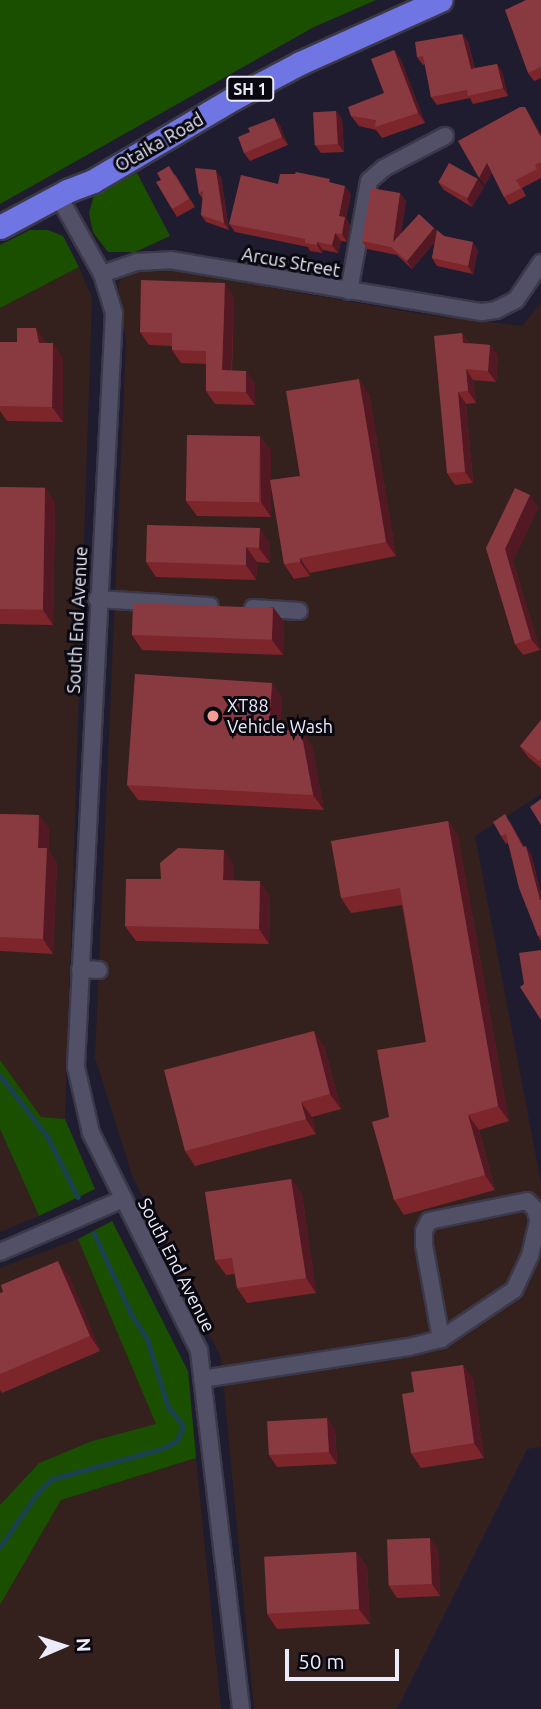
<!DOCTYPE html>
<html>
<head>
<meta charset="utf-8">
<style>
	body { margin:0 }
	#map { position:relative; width:541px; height:1709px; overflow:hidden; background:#1f1c30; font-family:Ubuntu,sans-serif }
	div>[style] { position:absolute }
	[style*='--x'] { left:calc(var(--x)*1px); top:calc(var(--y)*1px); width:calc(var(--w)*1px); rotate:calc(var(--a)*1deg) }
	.industrial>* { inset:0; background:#34211d }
	.green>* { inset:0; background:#1b4f00 }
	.stream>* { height:4.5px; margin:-2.25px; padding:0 2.25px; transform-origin:2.25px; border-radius:2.25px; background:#1b4151 }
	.roads { filter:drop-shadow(2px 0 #3b3849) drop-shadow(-2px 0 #3b3849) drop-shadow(0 2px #3b3849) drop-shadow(0 -2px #3b3849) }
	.minor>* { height:16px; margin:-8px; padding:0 8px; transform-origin:8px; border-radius:8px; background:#525067 }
	.highway>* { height:23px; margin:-11.5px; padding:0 11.5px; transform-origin:11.5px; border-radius:11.5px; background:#6f75e3 }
	.wall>* { inset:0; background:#7c252a }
	.shaded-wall>* { inset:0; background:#521823 }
	.building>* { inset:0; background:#883a40; transform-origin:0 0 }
	.dots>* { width:19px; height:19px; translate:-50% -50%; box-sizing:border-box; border:4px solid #090810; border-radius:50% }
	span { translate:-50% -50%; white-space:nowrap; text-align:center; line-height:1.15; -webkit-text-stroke:6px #090810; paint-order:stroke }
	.shield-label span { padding:2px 5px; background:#090810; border:2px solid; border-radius:5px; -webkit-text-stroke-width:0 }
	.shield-label { font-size:16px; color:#ecebfa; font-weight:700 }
	.street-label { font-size:18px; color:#ecebfa }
	.poi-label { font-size:18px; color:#ecebfa }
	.left { translate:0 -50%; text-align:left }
	.north { position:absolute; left:28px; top:1611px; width:70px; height:70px; -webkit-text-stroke:5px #090810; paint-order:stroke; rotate:87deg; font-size:19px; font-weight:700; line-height:28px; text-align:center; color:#ecebfa }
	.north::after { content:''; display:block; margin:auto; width:24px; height:32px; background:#ecebfa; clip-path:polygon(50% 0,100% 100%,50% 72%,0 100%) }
	.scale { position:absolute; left:285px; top:1649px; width:114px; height:32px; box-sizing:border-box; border:4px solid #ecebfa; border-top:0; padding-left:9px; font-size:21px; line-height:24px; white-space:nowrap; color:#ecebfa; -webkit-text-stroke:5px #090810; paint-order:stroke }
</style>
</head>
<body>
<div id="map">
	<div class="industrial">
		<i style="clip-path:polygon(79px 267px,92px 298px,65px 1119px,41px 1118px,0 1060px,0 308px)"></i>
		<i style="clip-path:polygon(158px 268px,421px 314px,522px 326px,541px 303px,541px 794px,475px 836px,541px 1183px,541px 1447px,527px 1449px,397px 1709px,254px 1709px,221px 1358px,132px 1175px,95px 1058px,126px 342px,118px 284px,125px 275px)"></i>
		<i style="clip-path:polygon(0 1129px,39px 1216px,0 1232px)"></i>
		<i style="clip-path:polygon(78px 1239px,157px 1424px,92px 1441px,39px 1463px,0 1505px,0 1268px)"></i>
		<i style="clip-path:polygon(196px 1458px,221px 1709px,0 1709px,0 1605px,61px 1500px)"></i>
	</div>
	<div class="green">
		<i style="clip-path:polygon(0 0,376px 0,314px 27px,0 204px)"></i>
		<i style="clip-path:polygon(137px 173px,170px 236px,135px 252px,108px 252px,93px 232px,89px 213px,94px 195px)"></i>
		<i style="clip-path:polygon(30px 230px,48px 230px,63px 236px,79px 267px,0 308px,0 245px)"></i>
		<i style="clip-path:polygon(0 1060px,41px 1117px,65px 1119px,95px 1189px,39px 1216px,0 1129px)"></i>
		<i style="clip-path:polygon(112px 1221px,188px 1371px,196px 1458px,61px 1500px,0 1605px,0 1505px,39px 1463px,92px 1441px,156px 1424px,78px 1239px)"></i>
	</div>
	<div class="stream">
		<i style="--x:0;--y:1075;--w:78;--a:52.3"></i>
		<i style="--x:48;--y:1137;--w:67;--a:63.4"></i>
		<i style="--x:0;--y:1547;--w:67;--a:-55.4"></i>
		<i style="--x:38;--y:1492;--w:19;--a:-43"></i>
		<i style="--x:52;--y:1479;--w:113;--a:-15.4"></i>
		<i style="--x:161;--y:1449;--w:18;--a:-27"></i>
		<i style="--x:177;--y:1441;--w:16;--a:-68"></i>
		<i style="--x:183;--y:1426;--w:24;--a:-128"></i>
		<i style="--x:168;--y:1407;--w:71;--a:-107.2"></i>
		<i style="--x:147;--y:1339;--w:30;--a:-123"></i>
		<i style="--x:131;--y:1314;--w:88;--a:-114.8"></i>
	</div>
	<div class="roads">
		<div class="minor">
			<i style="--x:59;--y:197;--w:88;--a:60.8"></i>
			<i style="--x:102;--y:274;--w:41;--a:72.9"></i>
			<i style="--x:114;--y:313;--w:755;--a:92.89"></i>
			<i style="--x:76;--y:1067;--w:68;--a:77.2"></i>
			<i style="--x:91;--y:1133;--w:243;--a:63.6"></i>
			<i style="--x:199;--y:1351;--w:360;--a:83.3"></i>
			<i style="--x:102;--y:274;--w:37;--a:-19"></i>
			<i style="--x:137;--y:262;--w:33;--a:-3"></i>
			<i style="--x:170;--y:260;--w:316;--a:9.5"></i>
			<i style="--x:482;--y:312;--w:14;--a:-8"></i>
			<i style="--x:496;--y:310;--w:22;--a:-27"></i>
			<i style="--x:516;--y:300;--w:45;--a:-56"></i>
			<i style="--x:349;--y:291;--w:112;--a:-79.7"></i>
			<i style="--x:369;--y:181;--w:20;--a:-41"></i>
			<i style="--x:384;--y:168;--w:69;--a:-27.7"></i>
			<i style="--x:97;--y:599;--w:113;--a:3.5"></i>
			<i style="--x:253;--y:608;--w:46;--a:3.7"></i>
			<i style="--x:80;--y:969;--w:19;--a:3"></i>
			<i style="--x:0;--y:1252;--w:134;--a:-23.3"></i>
			<i style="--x:202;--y:1379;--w:209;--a:-8.8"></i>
			<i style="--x:409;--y:1347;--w:33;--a:-14"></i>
			<i style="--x:441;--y:1339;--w:88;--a:-33.9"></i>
			<i style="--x:514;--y:1290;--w:38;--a:-65"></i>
			<i style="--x:530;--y:1256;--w:37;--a:-77"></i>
			<i style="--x:538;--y:1220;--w:11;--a:-105"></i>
			<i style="--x:535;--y:1209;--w:11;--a:-135"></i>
			<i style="--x:527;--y:1201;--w:100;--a:168.5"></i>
			<i style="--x:429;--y:1221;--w:11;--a:117"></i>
			<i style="--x:424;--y:1231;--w:14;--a:90"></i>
			<i style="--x:424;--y:1245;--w:96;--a:79.7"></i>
		</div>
		<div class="highway">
			<i style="--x:0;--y:227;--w:76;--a:-28.2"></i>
			<i style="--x:67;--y:191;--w:28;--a:-21"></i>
			<i style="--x:93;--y:181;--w:164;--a:-30.5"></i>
			<i style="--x:234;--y:98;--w:75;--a:-27.9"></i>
			<i style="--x:300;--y:63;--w:154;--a:-24.2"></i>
		</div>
	</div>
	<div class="wall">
		<i style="clip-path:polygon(541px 0,541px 78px,534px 81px,528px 73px)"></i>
		<i style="clip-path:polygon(462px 34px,468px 42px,475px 68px,497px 64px,502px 72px,508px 96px,473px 104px,470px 98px,437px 105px,431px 97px,425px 64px,423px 65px,417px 57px)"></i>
		<i style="clip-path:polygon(394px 50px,401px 60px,425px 123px,382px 138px,376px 130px,359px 126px,351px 116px,384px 93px)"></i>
		<i style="clip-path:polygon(525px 107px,541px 135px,541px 178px,522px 188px,526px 196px,509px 205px,504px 197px,492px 173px,485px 186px)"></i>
		<i style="clip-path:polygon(336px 111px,342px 119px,344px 152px,321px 153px,315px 145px)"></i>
		<i style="clip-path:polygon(274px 118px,280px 126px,288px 145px,250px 161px,244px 153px)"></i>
		<i style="clip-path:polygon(175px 174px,195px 207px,177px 217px,172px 209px)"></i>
		<i style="clip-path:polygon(221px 177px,229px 230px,206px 222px,201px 215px,203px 199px,199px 194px)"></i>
		<i style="clip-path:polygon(438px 182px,484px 187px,472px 207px,444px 190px)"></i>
		<i style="clip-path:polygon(333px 183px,351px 194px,346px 218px,350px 225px,347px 242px,341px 241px,338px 253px,323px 250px,322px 253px,310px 251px,308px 247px,235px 232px,229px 224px,278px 184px)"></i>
		<i style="clip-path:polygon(400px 193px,406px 201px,401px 233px,434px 228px,437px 231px,444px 236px,478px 250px,473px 274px,437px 266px,432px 258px,435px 242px,412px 269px,397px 255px,367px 249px,362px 241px)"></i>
		<i style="clip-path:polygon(234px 296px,232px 371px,246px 371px,255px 384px,255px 405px,215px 404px,206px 391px,206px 364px,181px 363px,172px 350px,172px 346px,149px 345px,140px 332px)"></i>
		<i style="clip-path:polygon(462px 333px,469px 343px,490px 345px,498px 356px,496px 382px,473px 380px,476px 403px,466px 404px,473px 483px,455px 485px,447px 473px)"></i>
		<i style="clip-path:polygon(0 342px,47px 343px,63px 358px,63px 422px,7px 421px,0 411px)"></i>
		<i style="clip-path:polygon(369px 393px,396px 556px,310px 573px,310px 576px,294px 579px,284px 564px,271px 484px,271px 517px,197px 516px,186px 501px,260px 436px,271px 451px,271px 480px,300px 476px)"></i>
		<i style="clip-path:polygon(0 487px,45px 488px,55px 503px,53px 625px,0 624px)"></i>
		<i style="clip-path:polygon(538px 507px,513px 561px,540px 650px,523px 655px,515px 644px,486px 548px)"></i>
		<i style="clip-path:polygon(270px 543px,270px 563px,257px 562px,256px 580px,156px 577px,146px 562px)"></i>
		<i style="clip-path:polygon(273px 607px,284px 622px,283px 655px,142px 650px,132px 635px)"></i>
		<i style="clip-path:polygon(272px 683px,282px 698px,280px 730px,301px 731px,312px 746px,324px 810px,138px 800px,127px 785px)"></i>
		<i style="clip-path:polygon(541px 720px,541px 768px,528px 757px,520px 746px)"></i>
		<i style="clip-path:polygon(0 814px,39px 815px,49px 829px,49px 851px,57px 863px,53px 954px,0 951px)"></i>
		<i style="clip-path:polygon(448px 821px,458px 836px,509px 1121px,479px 1130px,495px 1190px,404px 1215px,394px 1200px,389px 1117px,426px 1042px,402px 905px,351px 913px,341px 898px)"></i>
		<i style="clip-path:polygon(510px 822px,524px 847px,531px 854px,541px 893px,541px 941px,538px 936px,508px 843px,506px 844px,501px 836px)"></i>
		<i style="clip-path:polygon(234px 865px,234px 880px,270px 896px,269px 944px,136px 941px,125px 926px,161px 879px)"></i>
		<i style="clip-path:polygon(324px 1046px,341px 1109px,312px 1117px,316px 1134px,195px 1166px,185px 1151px)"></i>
		<i style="clip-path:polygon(291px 1179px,302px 1194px,316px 1293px,247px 1303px,237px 1288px,235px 1274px,226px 1275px,215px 1260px)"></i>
		<i style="clip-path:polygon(69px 1276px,100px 1351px,2px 1393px,0 1390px,0 1293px)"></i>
		<i style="clip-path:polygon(463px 1365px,473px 1379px,484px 1458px,421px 1468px,411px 1453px,414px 1392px)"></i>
		<i style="clip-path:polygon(327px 1418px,335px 1430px,337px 1464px,277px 1467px,269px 1455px)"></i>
		<i style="clip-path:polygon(438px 1549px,440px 1596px,397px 1598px,389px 1586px)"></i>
		<i style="clip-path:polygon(356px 1552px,367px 1567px,370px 1624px,277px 1629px,267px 1614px)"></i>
	</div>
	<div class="shaded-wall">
		<i style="clip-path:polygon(462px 34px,468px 42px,477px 77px,471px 69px)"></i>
		<i style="clip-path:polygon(394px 50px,401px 60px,425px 123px,418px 113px)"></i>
		<i style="clip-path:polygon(497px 64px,502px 72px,508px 96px,503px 88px)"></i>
		<i style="clip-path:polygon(525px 107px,530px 115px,541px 135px,541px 137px)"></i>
		<i style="clip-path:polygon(336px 111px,342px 119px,344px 152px,338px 144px)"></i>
		<i style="clip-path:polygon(274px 118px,280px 126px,288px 145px,282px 137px)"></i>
		<i style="clip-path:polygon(487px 163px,493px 171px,485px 186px,479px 178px)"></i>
		<i style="clip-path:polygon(216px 170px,221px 177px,229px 230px,224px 223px)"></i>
		<i style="clip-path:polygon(478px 179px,484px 187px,472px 207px,467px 199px)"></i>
		<i style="clip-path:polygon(345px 186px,351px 194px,346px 218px,350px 225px,347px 242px,342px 234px,339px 216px)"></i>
		<i style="clip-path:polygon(400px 193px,406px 201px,399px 250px,393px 242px)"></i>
		<i style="clip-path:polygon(434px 228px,440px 236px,412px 269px,407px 261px)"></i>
		<i style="clip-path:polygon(335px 233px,341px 241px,338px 253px,332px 245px)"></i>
		<i style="clip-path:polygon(317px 242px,323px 250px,322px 253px,317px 245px)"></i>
		<i style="clip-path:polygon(473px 242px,478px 250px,473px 274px,468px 266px)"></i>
		<i style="clip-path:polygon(225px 283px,234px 296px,231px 383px,222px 370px)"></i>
		<i style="clip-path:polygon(36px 328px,47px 343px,39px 343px)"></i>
		<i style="clip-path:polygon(462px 333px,470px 345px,463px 343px)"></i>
		<i style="clip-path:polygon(53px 343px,63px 358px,63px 422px,52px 407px)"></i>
		<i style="clip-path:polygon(490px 345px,498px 356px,496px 382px,488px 371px)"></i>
		<i style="clip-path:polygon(466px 369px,473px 380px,476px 403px,468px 391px)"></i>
		<i style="clip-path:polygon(246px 371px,255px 384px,255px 405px,246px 392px)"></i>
		<i style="clip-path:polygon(359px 379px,369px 393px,396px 556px,386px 542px)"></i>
		<i style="clip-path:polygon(458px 392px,466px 404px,473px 483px,465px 472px)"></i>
		<i style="clip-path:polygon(260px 436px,271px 451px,271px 517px,261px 502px)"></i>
		<i style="clip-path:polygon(45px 488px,55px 503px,53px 625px,43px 610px)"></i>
		<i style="clip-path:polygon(530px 495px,538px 507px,513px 561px,540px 650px,531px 639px,505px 549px)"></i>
		<i style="clip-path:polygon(260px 528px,270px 543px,270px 563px,259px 548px)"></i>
		<i style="clip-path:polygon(246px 547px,257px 562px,256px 580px,246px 565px)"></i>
		<i style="clip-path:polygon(300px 558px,310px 573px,310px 576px,300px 562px)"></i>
		<i style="clip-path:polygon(273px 607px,284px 622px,283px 655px,272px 640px)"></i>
		<i style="clip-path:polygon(272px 683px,282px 698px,279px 744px,269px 729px)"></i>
		<i style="clip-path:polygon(301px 731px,312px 746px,324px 810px,313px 795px)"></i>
		<i style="clip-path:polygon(505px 814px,527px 853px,526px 846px,531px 854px,541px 893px,541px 902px,523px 847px)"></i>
		<i style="clip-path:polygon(39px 815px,49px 829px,49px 851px,57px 863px,53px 954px,43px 939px,38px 848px)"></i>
		<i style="clip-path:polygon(448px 821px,458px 836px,509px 1121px,498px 1106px)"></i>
		<i style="clip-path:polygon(224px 850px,234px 865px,234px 895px,223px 880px)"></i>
		<i style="clip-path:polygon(260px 881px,270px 896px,269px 944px,259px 929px)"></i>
		<i style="clip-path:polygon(314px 1031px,324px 1046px,341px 1109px,330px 1094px)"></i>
		<i style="clip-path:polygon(301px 1102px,312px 1117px,316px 1134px,306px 1119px)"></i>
		<i style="clip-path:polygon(468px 1115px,479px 1130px,495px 1190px,485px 1175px)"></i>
		<i style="clip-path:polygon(291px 1179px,302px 1194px,316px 1293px,306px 1278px)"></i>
		<i style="clip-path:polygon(58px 1261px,69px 1276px,100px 1351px,90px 1336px)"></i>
		<i style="clip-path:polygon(463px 1365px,473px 1379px,484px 1458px,474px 1443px)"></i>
		<i style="clip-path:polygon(327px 1418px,335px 1430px,337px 1464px,329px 1452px)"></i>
		<i style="clip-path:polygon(430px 1538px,438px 1549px,440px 1596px,432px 1584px)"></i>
		<i style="clip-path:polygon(356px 1552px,367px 1567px,370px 1624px,359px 1609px)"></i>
	</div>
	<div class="building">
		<i style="clip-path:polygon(526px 0,541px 0,541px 67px,528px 73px,505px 10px)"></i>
		<i style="clip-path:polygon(462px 34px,471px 69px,497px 64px,503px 88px,468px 96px,467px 90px,431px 97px,423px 56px,417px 57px,415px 42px)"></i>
		<i style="clip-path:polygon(394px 50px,418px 113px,375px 127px,376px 120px,351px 116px,348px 107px,384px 93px,371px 59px)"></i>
		<i style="clip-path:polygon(520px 107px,525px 107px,540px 136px,541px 135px,541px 162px,535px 165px,537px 169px,516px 180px,521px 188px,504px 197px,487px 163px,479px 178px,458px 141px)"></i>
		<i style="left:336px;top:111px;width:33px;height:23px;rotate:87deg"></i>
		<i style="clip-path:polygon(274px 118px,282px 137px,244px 153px,238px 137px,250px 132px,248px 128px)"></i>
		<i style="left:449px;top:163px;width:33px;height:22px;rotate:29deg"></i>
		<i style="clip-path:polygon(169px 166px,189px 199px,172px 209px,156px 182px,161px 180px,157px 173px)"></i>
		<i style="clip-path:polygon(195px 168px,216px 170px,224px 223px,201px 215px,203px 191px,199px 194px)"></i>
		<i style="clip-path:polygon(296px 172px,330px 179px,329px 182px,345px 186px,339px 216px,345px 217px,342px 234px,335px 233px,332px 245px,317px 242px,317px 245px,305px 243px,305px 239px,229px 224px,241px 175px,278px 184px,280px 174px,295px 174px)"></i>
		<i style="clip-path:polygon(371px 188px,400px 193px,393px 242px,419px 214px,434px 228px,407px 261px,391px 247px,362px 241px)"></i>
		<i style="clip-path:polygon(437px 230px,444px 236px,473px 242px,468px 266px,432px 258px)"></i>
		<i style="clip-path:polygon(141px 280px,225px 283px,222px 370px,246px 371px,246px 392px,206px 391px,206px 351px,172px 350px,172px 333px,140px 332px)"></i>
		<i style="clip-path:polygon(17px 328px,36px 328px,39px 343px,53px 343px,52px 407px,0 406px,0 342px,17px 342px)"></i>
		<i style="clip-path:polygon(462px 333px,463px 343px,490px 345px,488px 371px,466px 369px,468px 391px,458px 392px,465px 472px,447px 473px,434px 336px)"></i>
		<i style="clip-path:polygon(359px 379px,386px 542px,300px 558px,300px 562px,284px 564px,270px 480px,300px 476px,286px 391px)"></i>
		<i style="left:187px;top:435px;width:73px;height:66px;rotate:1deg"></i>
		<i style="left:0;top:487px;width:45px;height:122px;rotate:1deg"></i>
		<i style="clip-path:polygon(515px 488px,530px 495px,505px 549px,531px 639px,515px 644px,486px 548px)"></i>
		<i style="clip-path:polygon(147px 525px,260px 528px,259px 548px,246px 547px,246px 565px,146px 562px)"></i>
		<i style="left:133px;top:603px;width:140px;height:32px;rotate:2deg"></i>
		<i style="clip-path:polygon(135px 674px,272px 683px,269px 729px,301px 731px,313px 795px,127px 785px)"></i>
		<i style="clip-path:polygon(541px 720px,541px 758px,539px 761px,520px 746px)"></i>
		<i style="clip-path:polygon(541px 799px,541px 825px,530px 807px)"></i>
		<i style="clip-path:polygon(0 814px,39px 815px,38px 848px,47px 848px,43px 939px,0 937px)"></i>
		<i style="clip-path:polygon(505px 814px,523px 847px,526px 846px,540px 900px,541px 900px,541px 935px,538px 936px,519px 888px,506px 834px,501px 836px,493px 822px)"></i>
		<i style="clip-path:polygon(448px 821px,498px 1106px,468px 1115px,485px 1175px,394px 1200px,372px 1122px,389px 1117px,377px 1050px,426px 1042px,400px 888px,341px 898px,331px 841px)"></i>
		<i style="clip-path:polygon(178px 848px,224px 850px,223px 880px,260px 881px,259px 929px,125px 926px,126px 879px,161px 879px,160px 863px)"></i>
		<i style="clip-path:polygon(541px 950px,541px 1020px,520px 987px,524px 984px,519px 953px)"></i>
		<i style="clip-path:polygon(314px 1031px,330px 1094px,301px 1102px,306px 1119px,185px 1151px,164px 1070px)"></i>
		<i style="clip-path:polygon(291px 1179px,306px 1278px,237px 1288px,232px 1258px,215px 1260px,205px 1192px)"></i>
		<i style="clip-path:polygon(58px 1261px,90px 1336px,0 1374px,0 1293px,3px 1292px,1px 1285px)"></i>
		<i style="clip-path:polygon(463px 1365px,474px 1443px,411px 1453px,402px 1394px,414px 1392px,411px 1372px)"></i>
		<i style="left:327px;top:1418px;width:34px;height:60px;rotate:87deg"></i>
		<i style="left:430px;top:1538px;width:46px;height:43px;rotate:88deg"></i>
		<i style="left:356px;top:1552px;width:57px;height:92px;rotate:87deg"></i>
	</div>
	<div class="dots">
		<i style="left:213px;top:716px;background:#f59c93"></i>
	</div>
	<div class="shield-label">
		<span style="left:250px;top:89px">SH 1</span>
	</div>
	<div class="street-label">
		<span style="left:159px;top:142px;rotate:-30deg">Otaika Road</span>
		<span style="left:291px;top:262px;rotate:10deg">Arcus Street</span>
		<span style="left:77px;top:620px;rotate:-87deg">South End Avenue</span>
		<span style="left:177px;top:1265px;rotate:63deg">South End Avenue</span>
	</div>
	<div class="poi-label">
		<span class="left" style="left:227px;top:716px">XT88<br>Vehicle Wash</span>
	</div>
	<div class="north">N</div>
	<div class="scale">50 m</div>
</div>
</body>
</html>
